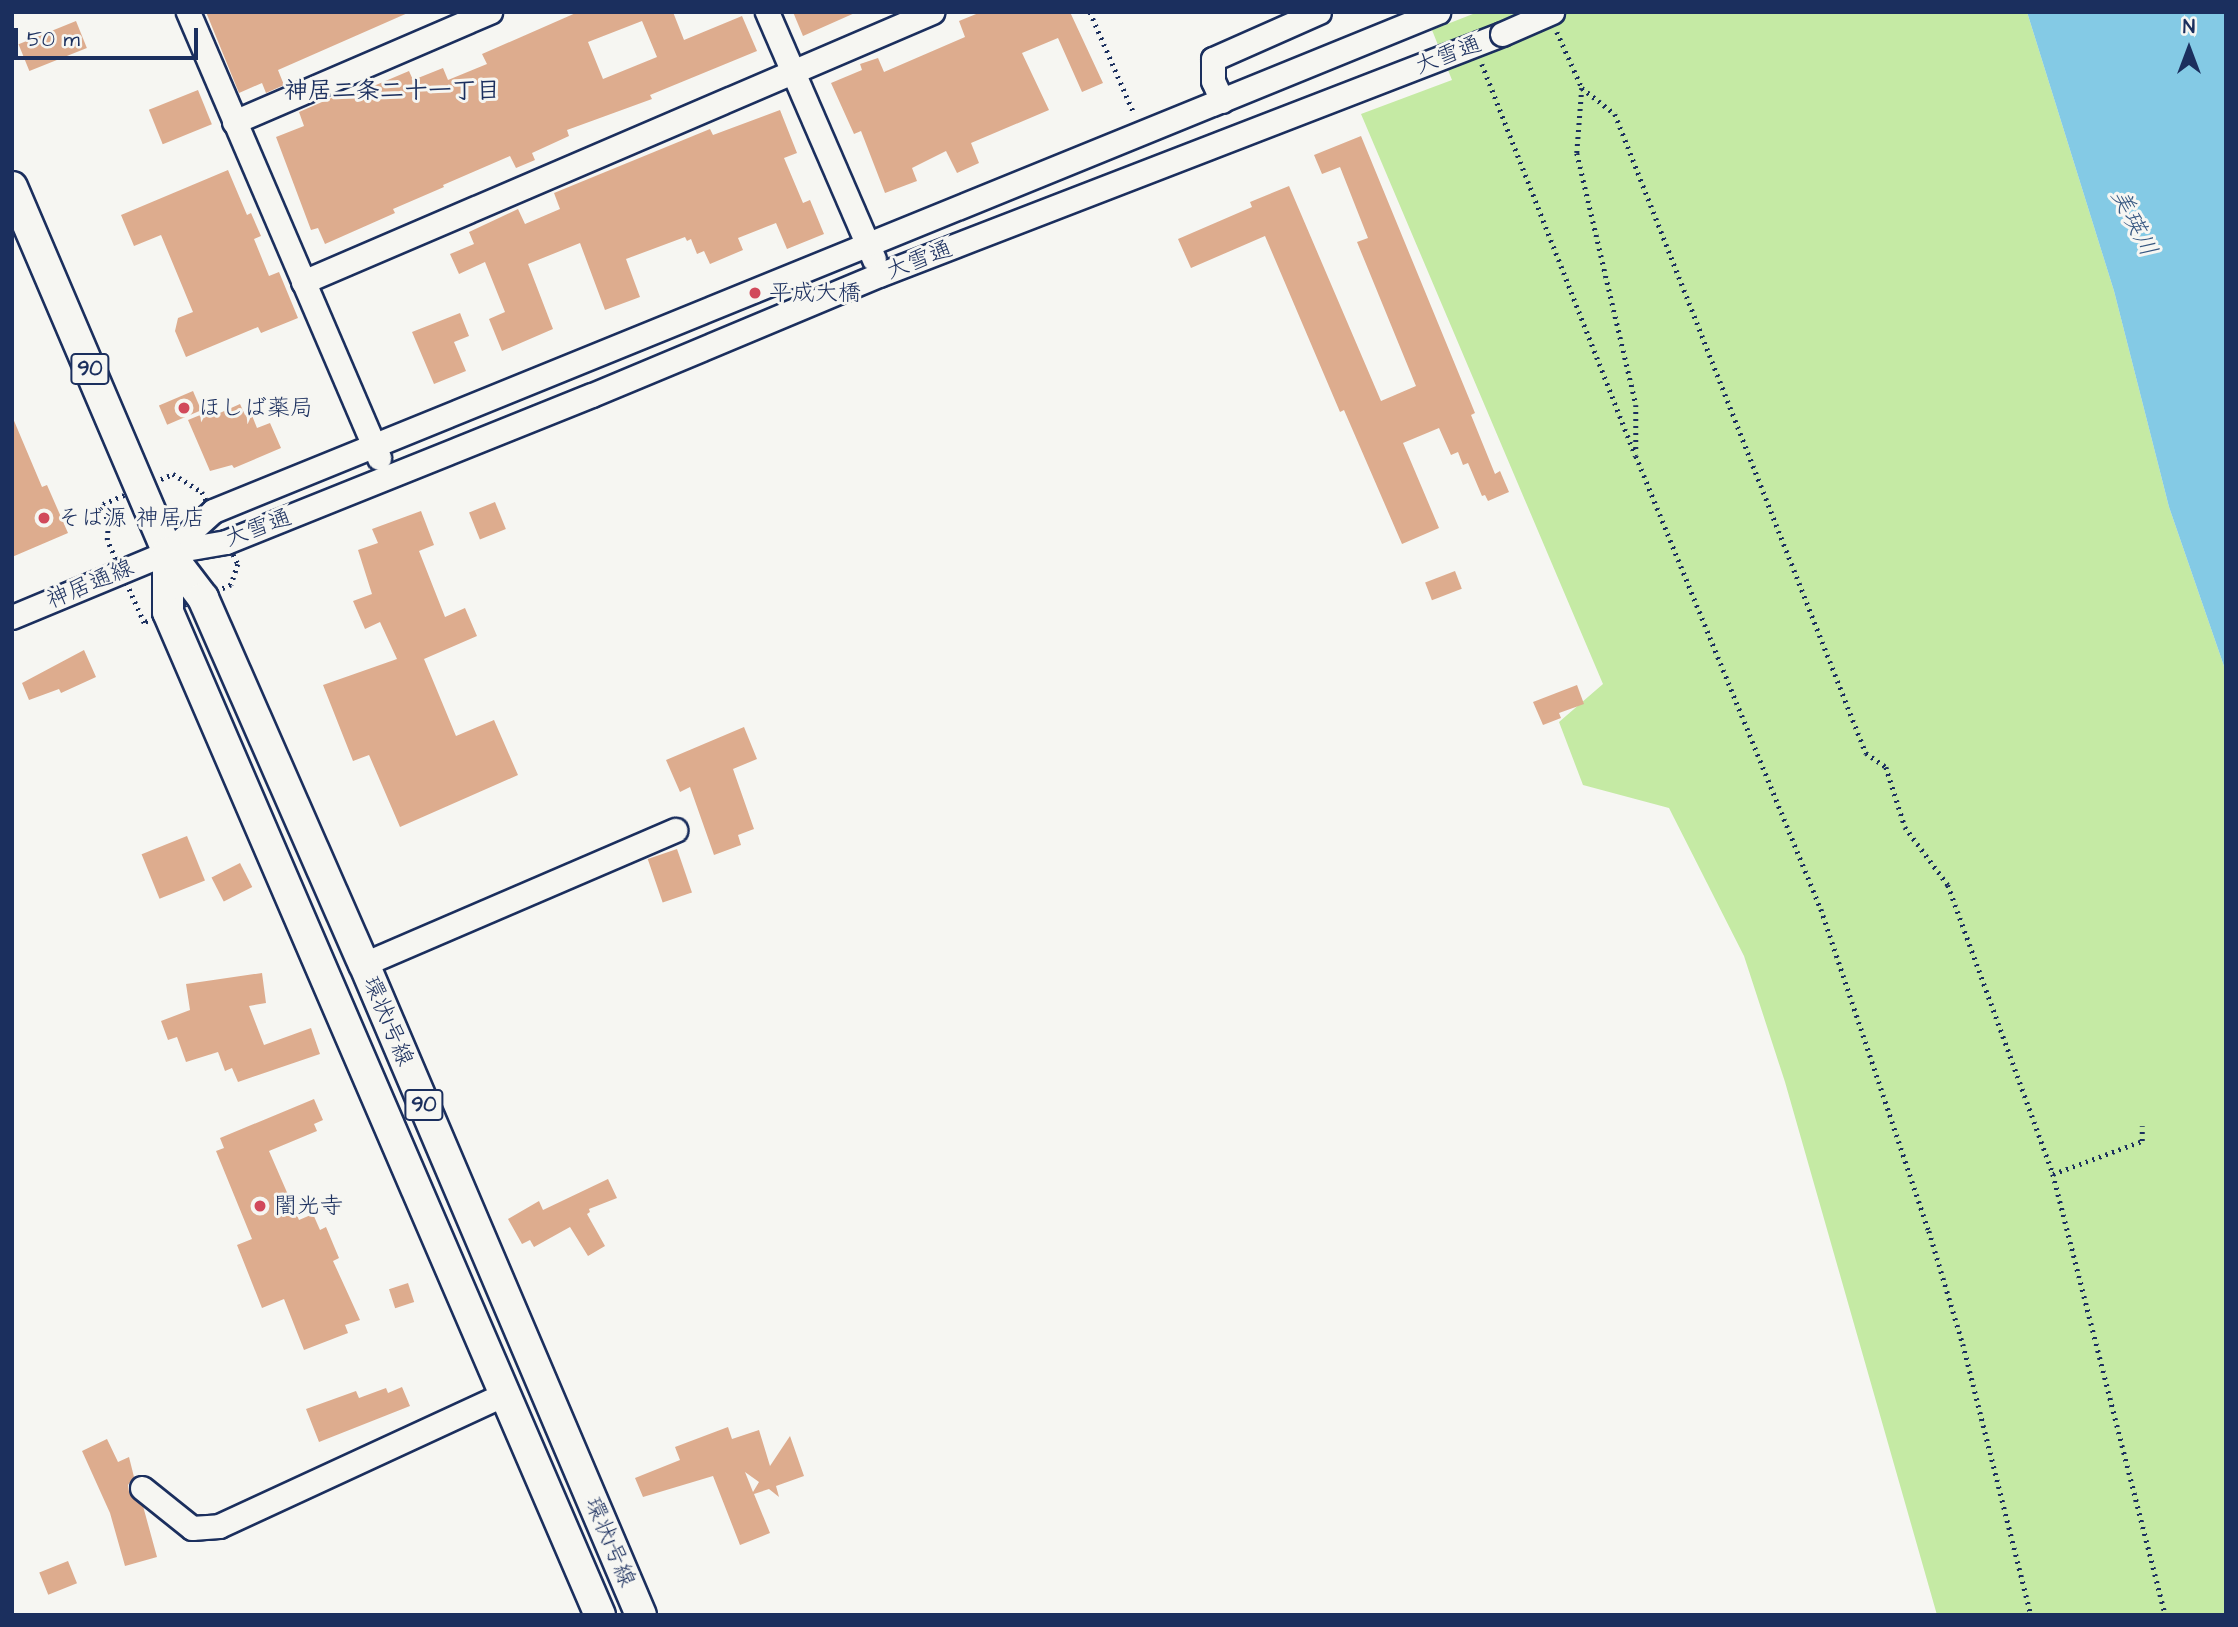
<!DOCTYPE html>
<html>
<head>
<meta charset="utf-8">
<style>
	body { margin:0 }
	#map { position:relative; width:2238px; height:1627px; overflow:hidden; background:#f6f6f2; font-family:"Architects Daughter","Klee One",sans-serif }
	div>[style] { position:absolute }
	[style*='--x'] { left:calc(var(--x)*1px); top:calc(var(--y)*1px); width:calc(var(--w)*1px); rotate:calc(var(--a)*1deg) }
	.green>* { inset:0; background:#c5eaa4 }
	.water>* { inset:0; background:#84cae5 }
	.building>* { inset:0; background:#ddac8e; transform-origin:0 0 }
	.path>* { height:4.5px; margin-top:-2.25px; transform-origin:0; background:repeating-linear-gradient(90deg,#1b2f5e 0 2px,transparent 0 7px) }
	.roads { filter:drop-shadow(2px 0 #1b2f5e) drop-shadow(-2px 0 #1b2f5e) drop-shadow(0 2px #1b2f5e) drop-shadow(0 -2px #1b2f5e) }
	.minor>* { height:23px; margin:-11.5px; padding:0 11.5px; transform-origin:11.5px; border-radius:11.5px; background:#f6f6f2 }
	.major>* { height:30px; margin:-15px; padding:0 15px; transform-origin:15px; border-radius:15px; background:#f6f6f2 }
	.bridges { filter:drop-shadow(2px 0 #1b2f5e) drop-shadow(-2px 0 #1b2f5e) drop-shadow(0 2px #1b2f5e) drop-shadow(0 -2px #1b2f5e) }
	.minor-bridge>* { height:23px; margin:-11.5px; padding:0 11.5px; transform-origin:11.5px; border-radius:11.5px; background:#f6f6f2 }
	.dots>* { width:19px; height:19px; translate:-50% -50%; box-sizing:border-box; border:4px solid #f6f6f2; border-radius:50% }
	span { translate:-50% -50%; white-space:nowrap; text-align:center; line-height:1.15; -webkit-text-stroke:6px #f6f6f2; paint-order:stroke }
	.shield-label span { padding:2px 5px; background:#f6f6f2; border:2px solid; border-radius:5px; -webkit-text-stroke-width:0 }
	.shield-label { font-size:21px; color:#1b2f5e; font-weight:700 }
	.street-label { font-size:23px; color:#1b2f5e }
	.poi-label { font-size:23px; color:#1b2f5e }
	.left { translate:0 -50%; text-align:left }
	.neighbourhood-label { font-size:24px; color:#1b2f5e; font-weight:700 }
	.water-label { font-size:24px; color:#355680; font-style:italic }
	.frame { position:absolute; inset:0; border:14px solid #1b2f5e; pointer-events:none }
	.north { position:absolute; left:2154px; top:14px; width:70px; height:70px; -webkit-text-stroke:5px #f6f6f2; paint-order:stroke; rotate:0deg; font-size:19px; font-weight:700; line-height:28px; text-align:center; color:#1b2f5e }
	.north::after { content:''; display:block; margin:auto; width:24px; height:32px; background:#1b2f5e; clip-path:polygon(50% 0,100% 100%,50% 72%,0 100%) }
	.scale { position:absolute; left:14px; top:28px; width:184px; height:32px; box-sizing:border-box; border:4px solid #1b2f5e; border-top:0; padding-left:9px; font-size:21px; line-height:24px; white-space:nowrap; color:#1b2f5e; -webkit-text-stroke:5px #f6f6f2; paint-order:stroke }
</style>
</head>
<body>
<div id="map">
	<div class="green">
		<i style="clip-path:polygon(1478px 12px,2027px 12px,2114px 291px,2169px 507px,2226px 672px,2226px 1615px,1937px 1615px,1785px 1082px,1744px 956px,1669px 808px,1583px 785px,1559px 722px,1603px 684px,1361px 114px,1452px 80px,1432px 30px)"></i>
	</div>
	<div class="water">
		<i style="clip-path:polygon(2027px 12px,2226px 12px,2226px 672px,2169px 507px,2114px 291px)"></i>
	</div>
	<div class="building">
		<i style="clip-path:polygon(206px 12px,410px 12px,278px 70px,284px 85px,266px 93px,262px 83px,239px 93px)"></i>
		<i style="clip-path:polygon(evenodd,578px 12px,673px 12px,684px 40px,742px 16px,757px 51px,650px 95px,652px 99px,567px 130px,569px 136px,532px 153px,535px 160px,516px 168px,510px 156px,443px 185px,444px 187px,393px 209px,395px 213px,325px 244px,318px 228px,311px 230px,276px 137px,304px 126px,299px 112px,345px 92px,350px 96px,409px 71px,413px 80px,443px 68px,448px 80px,487px 64px,482px 54px,578px 12px,642px 21px,657px 57px,603px 79px,588px 42px,642px 21px)"></i>
		<i style="clip-path:polygon(793px 12px,857px 12px,803px 36px)"></i>
		<i style="clip-path:polygon(981px 12px,1070px 12px,1103px 83px,1082px 92px,1058px 38px,1022px 53px,1049px 110px,971px 143px,979px 163px,957px 173px,946px 151px,912px 168px,917px 181px,885px 193px,861px 131px,854px 134px,831px 83px,862px 70px,860px 64px,878px 58px,884px 72px,965px 37px,959px 21px)"></i>
		<i style="left:76px;top:21px;width:29px;height:62px;rotate:68deg"></i>
		<i style="left:198px;top:90px;width:37px;height:53px;rotate:68deg"></i>
		<i style="clip-path:polygon(780px 110px,797px 153px,784px 158px,803px 203px,810px 200px,824px 234px,787px 249px,776px 223px,738px 238px,743px 250px,710px 264px,704px 251px,697px 254px,691px 239px,687px 241px,685px 237px,626px 259px,640px 297px,605px 310px,580px 243px,528px 264px,553px 329px,502px 351px,489px 319px,505px 312px,485px 262px,459px 274px,450px 254px,474px 244px,469px 232px,518px 209px,525px 224px,560px 209px,554px 193px,710px 129px,713px 135px)"></i>
		<i style="clip-path:polygon(1361px 136px,1475px 413px,1471px 415px,1495px 474px,1500px 471px,1509px 492px,1488px 501px,1485px 495px,1482px 496px,1468px 463px,1463px 465px,1458px 452px,1451px 455px,1439px 428px,1403px 443px,1439px 528px,1402px 544px,1344px 410px,1340px 412px,1265px 236px,1191px 268px,1178px 239px,1252px 207px,1250px 202px,1289px 186px,1381px 401px,1416px 386px,1357px 242px,1368px 238px,1340px 167px,1322px 174px,1314px 155px)"></i>
		<i style="clip-path:polygon(228px 170px,247px 215px,251px 213px,261px 236px,254px 239px,269px 276px,279px 272px,298px 318px,261px 333px,258px 327px,186px 357px,175px 331px,178px 318px,193px 312px,161px 235px,134px 246px,121px 215px)"></i>
		<i style="clip-path:polygon(460px 313px,469px 336px,454px 342px,466px 371px,434px 384px,412px 332px)"></i>
		<i style="left:193px;top:391px;width:21px;height:37px;rotate:67deg"></i>
		<i style="clip-path:polygon(240px 404px,245px 415px,251px 413px,257px 428px,270px 423px,281px 448px,234px 468px,232px 465px,210px 471px,188px 420px,210px 411px,213px 416px)"></i>
		<i style="clip-path:polygon(12px 416px,42px 487px,47px 485px,68px 533px,12px 557px)"></i>
		<i style="left:495px;top:502px;width:29px;height:28px;rotate:68deg"></i>
		<i style="clip-path:polygon(421px 511px,434px 545px,419px 551px,445px 617px,465px 608px,477px 636px,424px 659px,456px 736px,494px 720px,518px 775px,400px 827px,369px 755px,353px 761px,323px 685px,397px 659px,380px 622px,365px 629px,353px 601px,372px 594px,358px 550px,378px 543px,372px 529px)"></i>
		<i style="left:1455px;top:571px;width:19px;height:32px;rotate:69deg"></i>
		<i style="clip-path:polygon(84px 650px,96px 677px,61px 693px,59px 689px,29px 700px,22px 683px)"></i>
		<i style="clip-path:polygon(1577px 685px,1584px 704px,1559px 713px,1561px 718px,1543px 725px,1533px 702px)"></i>
		<i style="clip-path:polygon(744px 727px,757px 759px,733px 769px,754px 829px,738px 835px,741px 845px,714px 855px,690px 787px,680px 792px,666px 760px)"></i>
		<i style="left:187px;top:836px;width:48px;height:49px;rotate:68deg"></i>
		<i style="left:677px;top:849px;width:46px;height:31px;rotate:71deg"></i>
		<i style="left:240px;top:863px;width:27px;height:32px;rotate:63deg"></i>
		<i style="clip-path:polygon(262px 973px,266px 1003px,249px 1006px,264px 1045px,311px 1028px,320px 1054px,238px 1082px,232px 1068px,225px 1071px,218px 1052px,186px 1062px,177px 1037px,168px 1040px,161px 1021px,190px 1010px,186px 984px)"></i>
		<i style="clip-path:polygon(314px 1099px,323px 1120px,314px 1124px,317px 1131px,269px 1151px,299px 1220px,313px 1214px,320px 1230px,326px 1227px,339px 1258px,333px 1261px,360px 1320px,345px 1325px,348px 1333px,304px 1350px,284px 1299px,262px 1308px,237px 1245px,252px 1239px,216px 1151px,224px 1148px,220px 1138px)"></i>
		<i style="clip-path:polygon(608px 1179px,617px 1198px,589px 1209px,590px 1212px,587px 1214px,605px 1246px,588px 1256px,570px 1227px,534px 1247px,530px 1240px,522px 1244px,508px 1219px,539px 1201px,543px 1210px)"></i>
		<i style="left:408px;top:1283px;width:20px;height:20px;rotate:72deg"></i>
		<i style="clip-path:polygon(402px 1387px,410px 1406px,319px 1442px,306px 1409px,356px 1391px,359px 1398px,386px 1388px,388px 1393px)"></i>
		<i style="clip-path:polygon(evenodd,728px 1427px,732px 1439px,759px 1430px,770px 1466px,790px 1436px,804px 1476px,776px 1486px,779px 1497px,769px 1489px,754px 1494px,770px 1533px,740px 1545px,713px 1476px,643px 1497px,635px 1478px,680px 1460px,675px 1447px,728px 1427px,745px 1472px,759px 1482px,753px 1492px,745px 1472px)"></i>
		<i style="clip-path:polygon(107px 1439px,118px 1462px,129px 1457px,134px 1477px,128px 1485px,129px 1492px,143px 1506px,157px 1557px,125px 1566px,110px 1513px,82px 1451px)"></i>
		<i style="left:68px;top:1561px;width:24px;height:31px;rotate:68deg"></i>
	</div>
	<div class="path">
		<i style="--x:1090;--y:12;--w:110;--a:66.5"></i>
		<i style="--x:1557;--y:32;--w:61;--a:65.9"></i>
		<i style="--x:1582;--y:88;--w:65;--a:94.4"></i>
		<i style="--x:1577;--y:153;--w:259;--a:76.8"></i>
		<i style="--x:1636;--y:405;--w:47;--a:90"></i>
		<i style="--x:1482;--y:64;--w:421;--a:68.6"></i>
		<i style="--x:1636;--y:456;--w:489;--a:67.8"></i>
		<i style="--x:1821;--y:909;--w:340;--a:71.5"></i>
		<i style="--x:1929;--y:1231;--w:118;--a:73.3"></i>
		<i style="--x:1963;--y:1344;--w:279;--a:75.9"></i>
		<i style="--x:1582;--y:88;--w:42;--a:38.2"></i>
		<i style="--x:1615;--y:114;--w:687;--a:68.56"></i>
		<i style="--x:1866;--y:753;--w:24;--a:35"></i>
		<i style="--x:1886;--y:767;--w:63;--a:72.4"></i>
		<i style="--x:1905;--y:827;--w:72;--a:53.4"></i>
		<i style="--x:1948;--y:885;--w:307;--a:70"></i>
		<i style="--x:2053;--y:1174;--w:455;--a:75.7"></i>
		<i style="--x:173;--y:474;--w:34;--a:32"></i>
		<i style="--x:202;--y:492;--w:80;--a:63.4"></i>
		<i style="--x:238;--y:564;--w:22;--a:108"></i>
		<i style="--x:231;--y:585;--w:95;--a:156.4"></i>
		<i style="--x:144;--y:623;--w:91;--a:-114"></i>
		<i style="--x:107;--y:540;--w:15;--a:-86"></i>
		<i style="--x:108;--y:525;--w:22;--a:-103"></i>
		<i style="--x:103;--y:504;--w:76;--a:-23.2"></i>
		<i style="--x:2053;--y:1174;--w:95;--a:-20.3"></i>
		<i style="--x:2142;--y:1141;--w:15;--a:-90"></i>
	</div>
	<div class="roads">
		<div class="minor">
			<i style="--x:188;--y:12;--w:485;--a:66.8"></i>
			<i style="--x:767;--y:12;--w:269;--a:66.6"></i>
			<i style="--x:1222;--y:101;--w:22;--a:-114"></i>
			<i style="--x:1213;--y:81;--w:22;--a:-90"></i>
			<i style="--x:1213;--y:59;--w:116;--a:-23.9"></i>
			<i style="--x:234;--y:122;--w:279;--a:-23.3"></i>
			<i style="--x:303;--y:282;--w:685;--a:-23.23"></i>
			<i style="--x:168;--y:552;--w:61;--a:-42.3"></i>
			<i style="--x:213;--y:511;--w:1323;--a:-22.16"></i>
			<i style="--x:12;--y:617;--w:169;--a:-22.6"></i>
			<i style="--x:168;--y:552;--w:59;--a:-9.8"></i>
			<i style="--x:226;--y:542;--w:394;--a:-21.9"></i>
			<i style="--x:592;--y:395;--w:311;--a:-22.7"></i>
			<i style="--x:879;--y:275;--w:668;--a:-21.15"></i>
			<i style="--x:364;--y:964;--w:339;--a:-23.3"></i>
			<i style="--x:142;--y:1488;--w:64;--a:38.7"></i>
			<i style="--x:192;--y:1528;--w:27;--a:-4"></i>
			<i style="--x:219;--y:1526;--w:315;--a:-24.8"></i>
		</div>
		<div class="major">
			<i style="--x:12;--y:187;--w:397;--a:66.9"></i>
			<i style="--x:168;--y:552;--w:58;--a:52.7"></i>
			<i style="--x:203;--y:598;--w:400;--a:66.3"></i>
			<i style="--x:364;--y:964;--w:707;--a:66.95"></i>
			<i style="--x:168;--y:552;--w:60;--a:90"></i>
			<i style="--x:168;--y:612;--w:1092;--a:66.7"></i>
		</div>
	</div>
	<div class="bridges">
		<div class="minor-bridge">
			<i style="--x:1502;--y:34;--w:55;--a:-23.7"></i>
		</div>
	</div>
	<div class="dots">
		<i style="left:755px;top:293px;background:#d1495b"></i>
		<i style="left:184px;top:408px;background:#d1495b"></i>
		<i style="left:44px;top:518px;background:#d1495b"></i>
		<i style="left:260px;top:1206px;background:#d1495b"></i>
	</div>
	<div class="shield-label">
		<span style="left:90px;top:369px">90</span>
		<span style="left:424px;top:1105px">90</span>
	</div>
	<div class="street-label">
		<span style="left:1448px;top:55px;rotate:-21deg">大雪通</span>
		<span style="left:919px;top:260px;rotate:-21deg">大雪通</span>
		<span style="left:258px;top:528px;rotate:-20deg">大雪通</span>
		<span style="left:90px;top:584px;rotate:-23deg">神居通線</span>
		<span style="left:388px;top:1021px;rotate:67deg">環状1号線</span>
		<span style="left:610px;top:1542px;rotate:67deg">環状1号線</span>
	</div>
	<div class="poi-label">
		<span class="left" style="left:769px;top:293px">平成大橋</span>
		<span class="left" style="left:198px;top:408px">ほしば薬局</span>
		<span class="left" style="left:58px;top:518px">そば源 神居店</span>
		<span class="left" style="left:274px;top:1206px">闇光寺</span>
	</div>
	<div class="neighbourhood-label">
		<span style="left:392px;top:92px">神居二条二十一丁目</span>
	</div>
	<div class="water-label">
		<span style="left:2133px;top:223px;rotate:63deg">美瑛川</span>
	</div>
	<div class="frame"></div>
	<div class="north">N</div>
	<div class="scale">50 m</div>
</div>
</body>
</html>
